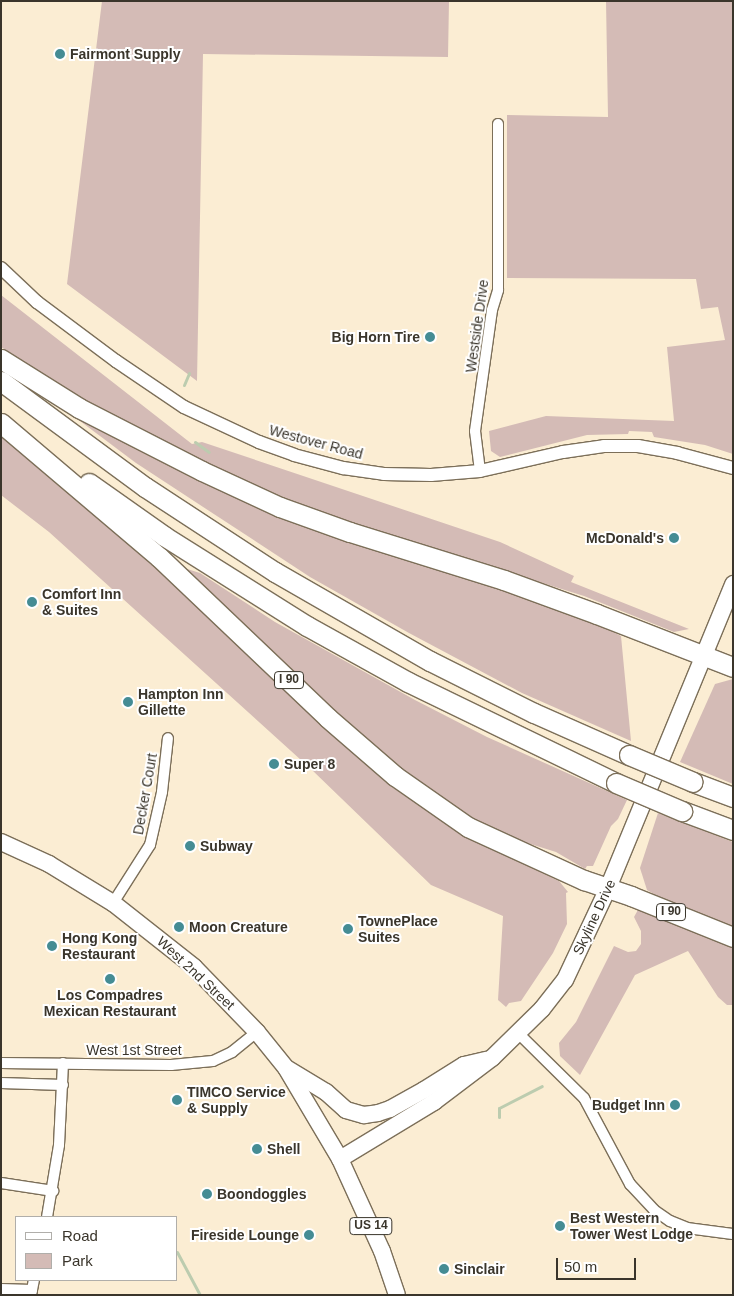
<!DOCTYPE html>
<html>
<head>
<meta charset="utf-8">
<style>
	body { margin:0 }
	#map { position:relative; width:734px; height:1296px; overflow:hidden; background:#fbedd3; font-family:Arial,sans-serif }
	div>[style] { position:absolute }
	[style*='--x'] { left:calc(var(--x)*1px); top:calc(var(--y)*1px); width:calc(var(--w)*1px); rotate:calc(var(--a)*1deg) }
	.green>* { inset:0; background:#d4bbb6 }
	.stream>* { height:3px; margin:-1.5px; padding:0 1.5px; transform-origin:1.5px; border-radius:1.5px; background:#bcccaf }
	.roads { filter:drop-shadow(1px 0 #7c6f59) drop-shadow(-1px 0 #7c6f59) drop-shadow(0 1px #7c6f59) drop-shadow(0 -1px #7c6f59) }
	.minor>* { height:10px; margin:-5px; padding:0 5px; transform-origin:5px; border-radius:5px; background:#fff }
	.tertiary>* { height:12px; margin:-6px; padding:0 6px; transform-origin:6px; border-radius:6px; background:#fff }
	.primary>* { height:16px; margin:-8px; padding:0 8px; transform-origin:8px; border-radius:8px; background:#fff }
	.motorway>* { height:19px; margin:-9.5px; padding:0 9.5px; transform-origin:9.5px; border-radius:9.5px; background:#fff }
	.bridges { filter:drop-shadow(1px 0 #7c6f59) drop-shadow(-1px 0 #7c6f59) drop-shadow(0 1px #7c6f59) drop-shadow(0 -1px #7c6f59) }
	.motorway-bridge>* { height:19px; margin:-9.5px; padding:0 9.5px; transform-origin:9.5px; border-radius:9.5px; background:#fff }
	.dots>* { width:14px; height:14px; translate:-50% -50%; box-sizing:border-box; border:2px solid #fff; border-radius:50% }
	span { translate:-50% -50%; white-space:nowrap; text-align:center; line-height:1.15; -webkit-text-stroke:4px #fff; paint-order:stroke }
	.shield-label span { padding:1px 4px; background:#fff; border:1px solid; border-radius:4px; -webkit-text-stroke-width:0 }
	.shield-label { font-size:12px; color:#3a352b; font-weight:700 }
	.poi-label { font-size:14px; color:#3a352b; font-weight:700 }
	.left { translate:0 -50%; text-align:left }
	.right { translate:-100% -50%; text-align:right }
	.street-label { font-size:14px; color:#3a352b }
	.frame { position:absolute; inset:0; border:2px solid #3a352b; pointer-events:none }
	.legend { position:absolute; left:15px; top:1216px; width:162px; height:65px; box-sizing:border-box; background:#fff; border:1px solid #b0aeaa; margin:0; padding:6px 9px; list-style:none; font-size:15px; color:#3a352b }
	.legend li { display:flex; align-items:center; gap:10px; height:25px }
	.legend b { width:25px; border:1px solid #b0aeaa }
	.scale { position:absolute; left:556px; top:1258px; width:80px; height:22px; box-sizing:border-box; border:2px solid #3a352b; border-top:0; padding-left:6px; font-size:15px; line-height:18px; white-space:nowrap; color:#3a352b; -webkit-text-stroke:4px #fff; paint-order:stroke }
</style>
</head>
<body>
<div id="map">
	<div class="green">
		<i style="clip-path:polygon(102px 1px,449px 1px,448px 57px,203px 54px,197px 381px,67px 284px)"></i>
		<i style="clip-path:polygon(606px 1px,733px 1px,733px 454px,705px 445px,654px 437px,652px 432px,629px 431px,628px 434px,587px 435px,500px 457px,491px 451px,489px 431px,546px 416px,674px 421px,667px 347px,725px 340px,718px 307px,701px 309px,696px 279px,507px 278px,507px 115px,608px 117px)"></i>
		<i style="clip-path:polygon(1px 295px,192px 444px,202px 442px,500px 542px,574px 576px,571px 582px,689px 629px,674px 632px,584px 596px,287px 503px,183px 456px,98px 409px,1px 347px)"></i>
		<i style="clip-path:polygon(40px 391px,152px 454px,580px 615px,621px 636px,631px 741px,522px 693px,409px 633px,310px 577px,136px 463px)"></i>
		<i style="clip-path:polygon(1px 434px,151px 558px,340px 741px,392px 787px,463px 835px,559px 881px,568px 892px,566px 893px,567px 924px,553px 953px,521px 1001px,509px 1003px,506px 1007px,498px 1000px,503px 916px,431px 885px,312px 770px,49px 532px,1px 495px)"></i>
		<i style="clip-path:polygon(184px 568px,200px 573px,275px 622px,415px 700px,487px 737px,627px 800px,618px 819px,611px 826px,593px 866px,587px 866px,585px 869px,556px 852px,489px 831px,391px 764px,193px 580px)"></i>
		<i style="clip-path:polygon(733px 679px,733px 784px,680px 762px,715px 684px)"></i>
		<i style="clip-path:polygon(658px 813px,733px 842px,733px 929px,674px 906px,647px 890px,640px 868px)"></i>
		<i style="clip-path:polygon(639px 908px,709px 939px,733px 946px,733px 1005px,727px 1005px,718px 997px,688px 951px,635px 975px,580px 1075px,560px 1056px,559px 1043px,576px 1022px,614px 946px,628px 952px,636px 951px,641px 944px,641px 931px,634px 917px)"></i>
	</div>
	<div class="stream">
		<i style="--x:184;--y:385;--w:13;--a:-67"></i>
		<i style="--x:195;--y:442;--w:17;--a:36"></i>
		<i style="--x:499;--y:1117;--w:9;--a:-90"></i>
		<i style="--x:499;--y:1108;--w:48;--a:-27.1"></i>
		<i style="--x:177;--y:1252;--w:49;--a:61.9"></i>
	</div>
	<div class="roads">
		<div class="minor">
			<i style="--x:480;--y:471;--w:40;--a:-97.1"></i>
			<i style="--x:475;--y:431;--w:122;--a:-82"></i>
			<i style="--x:492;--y:310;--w:21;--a:-73"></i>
			<i style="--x:498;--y:290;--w:166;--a:-90"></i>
			<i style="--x:113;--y:903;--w:69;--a:-57.5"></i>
			<i style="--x:150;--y:845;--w:54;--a:-77.2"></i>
			<i style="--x:162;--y:792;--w:54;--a:-83.7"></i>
			<i style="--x:519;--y:1034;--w:91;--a:44.6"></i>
			<i style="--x:584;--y:1098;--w:98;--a:61.9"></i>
			<i style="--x:630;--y:1184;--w:35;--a:47"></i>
			<i style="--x:654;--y:1210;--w:19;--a:35"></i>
			<i style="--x:670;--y:1221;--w:18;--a:22"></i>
			<i style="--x:687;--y:1228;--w:46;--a:7.4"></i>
			<i style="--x:1;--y:1063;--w:170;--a:0.7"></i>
			<i style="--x:171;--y:1065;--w:42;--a:-5.4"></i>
			<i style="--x:213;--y:1061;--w:21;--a:-25"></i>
			<i style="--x:232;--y:1052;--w:32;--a:-39"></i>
			<i style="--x:1;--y:1083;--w:62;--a:1.8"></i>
			<i style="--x:1;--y:1183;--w:53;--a:8.7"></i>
			<i style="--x:47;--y:1217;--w:73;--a:-80.5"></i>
			<i style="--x:59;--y:1145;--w:82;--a:-87.2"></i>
			<i style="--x:1;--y:1289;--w:31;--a:2"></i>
			<i style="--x:31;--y:1295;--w:15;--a:-79"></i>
		</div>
		<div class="tertiary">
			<i style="--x:1;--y:268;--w:50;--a:43.4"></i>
			<i style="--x:37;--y:302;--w:99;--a:36.8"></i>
			<i style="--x:116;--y:361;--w:82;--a:34.1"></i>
			<i style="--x:184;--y:407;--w:83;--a:25"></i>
			<i style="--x:259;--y:442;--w:37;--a:20"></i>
			<i style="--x:294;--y:455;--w:51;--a:14.9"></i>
			<i style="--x:343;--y:468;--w:41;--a:8.3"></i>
			<i style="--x:384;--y:474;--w:47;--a:1.2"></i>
			<i style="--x:431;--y:475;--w:49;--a:-4.7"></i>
			<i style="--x:480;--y:471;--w:85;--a:-12.9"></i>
			<i style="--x:563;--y:452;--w:41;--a:-8.3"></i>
			<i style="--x:604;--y:446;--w:34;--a:0"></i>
			<i style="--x:638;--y:446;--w:40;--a:10"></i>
			<i style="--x:677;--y:453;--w:58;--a:15"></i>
		</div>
		<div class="primary">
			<i style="--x:1;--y:842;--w:53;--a:24.6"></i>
			<i style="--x:49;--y:864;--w:75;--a:31.4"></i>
			<i style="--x:113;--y:903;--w:103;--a:38.3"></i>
			<i style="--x:194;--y:967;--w:91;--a:45.9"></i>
			<i style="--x:257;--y:1032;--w:46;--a:51.1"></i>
			<i style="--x:286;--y:1068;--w:106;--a:59.3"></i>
			<i style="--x:340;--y:1159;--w:101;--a:65.5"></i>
			<i style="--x:382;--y:1251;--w:46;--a:71.2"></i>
			<i style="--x:288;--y:1069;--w:44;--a:31.2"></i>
			<i style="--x:326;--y:1092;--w:27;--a:42"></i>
			<i style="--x:346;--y:1110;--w:19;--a:16"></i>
			<i style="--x:364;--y:1115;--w:14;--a:-8"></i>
			<i style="--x:378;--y:1113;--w:13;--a:-18"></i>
			<i style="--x:390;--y:1109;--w:39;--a:-29"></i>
			<i style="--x:424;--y:1090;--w:47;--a:-32"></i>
			<i style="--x:464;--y:1065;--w:23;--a:-13"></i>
			<i style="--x:340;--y:1159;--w:110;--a:-31.2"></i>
			<i style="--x:434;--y:1102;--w:73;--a:-37.2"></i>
			<i style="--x:492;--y:1058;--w:70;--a:-44.4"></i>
			<i style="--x:542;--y:1009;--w:37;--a:-52"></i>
			<i style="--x:565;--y:980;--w:102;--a:-64.9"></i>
			<i style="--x:608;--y:888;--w:329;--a:-67.6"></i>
		</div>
		<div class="motorway">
			<i style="--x:1;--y:359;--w:92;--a:32.1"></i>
			<i style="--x:79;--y:408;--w:138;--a:27.1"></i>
			<i style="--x:202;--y:471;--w:86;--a:24.8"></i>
			<i style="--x:280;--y:507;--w:74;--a:19.7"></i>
			<i style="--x:350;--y:532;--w:161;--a:17.3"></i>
			<i style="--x:504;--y:580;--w:99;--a:20.1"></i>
			<i style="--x:597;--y:614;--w:146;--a:21.3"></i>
			<i style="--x:1;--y:381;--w:179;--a:36.4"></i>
			<i style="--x:145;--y:487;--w:155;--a:33.2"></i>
			<i style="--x:275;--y:572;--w:179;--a:29.9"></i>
			<i style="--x:430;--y:661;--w:116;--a:26.6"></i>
			<i style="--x:534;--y:713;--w:104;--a:23.9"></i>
			<i style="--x:1;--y:423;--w:207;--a:40.3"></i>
			<i style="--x:159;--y:557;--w:233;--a:43.6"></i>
			<i style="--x:328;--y:718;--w:89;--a:40.9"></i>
			<i style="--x:395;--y:776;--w:89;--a:34.9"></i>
			<i style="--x:468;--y:827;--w:128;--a:24.6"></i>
			<i style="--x:584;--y:880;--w:50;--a:18.8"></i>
			<i style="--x:631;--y:896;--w:110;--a:21.9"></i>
			<i style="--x:89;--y:483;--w:92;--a:35.2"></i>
			<i style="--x:164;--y:536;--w:169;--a:32.2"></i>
			<i style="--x:307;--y:626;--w:115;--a:29"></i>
			<i style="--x:408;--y:682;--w:231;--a:25.9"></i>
			<i style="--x:693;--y:782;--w:43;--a:20.6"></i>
			<i style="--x:682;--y:811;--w:54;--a:20.4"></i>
		</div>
	</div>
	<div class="bridges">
		<div class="motorway-bridge">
			<i style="--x:629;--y:755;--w:69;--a:22.9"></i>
			<i style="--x:616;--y:783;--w:72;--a:23"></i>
		</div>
	</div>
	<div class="dots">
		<i style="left:60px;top:54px;background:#458c94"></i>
		<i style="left:430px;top:337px;background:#458c94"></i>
		<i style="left:674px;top:538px;background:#458c94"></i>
		<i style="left:32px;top:602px;background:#458c94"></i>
		<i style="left:128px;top:702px;background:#458c94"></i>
		<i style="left:274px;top:764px;background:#458c94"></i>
		<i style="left:190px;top:846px;background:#458c94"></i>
		<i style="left:179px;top:927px;background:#458c94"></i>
		<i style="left:348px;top:929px;background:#458c94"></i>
		<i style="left:52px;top:946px;background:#458c94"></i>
		<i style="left:110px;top:979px;background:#458c94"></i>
		<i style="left:177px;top:1100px;background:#458c94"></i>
		<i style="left:675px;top:1105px;background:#458c94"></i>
		<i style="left:257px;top:1149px;background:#458c94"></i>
		<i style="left:207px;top:1194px;background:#458c94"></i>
		<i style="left:560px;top:1226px;background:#458c94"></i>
		<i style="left:309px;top:1235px;background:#458c94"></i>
		<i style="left:444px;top:1269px;background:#458c94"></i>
	</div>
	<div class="shield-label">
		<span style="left:289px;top:680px">I 90</span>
		<span style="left:671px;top:912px">I 90</span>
		<span style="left:371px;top:1226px">US 14</span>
	</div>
	<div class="poi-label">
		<span class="left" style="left:70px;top:54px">Fairmont Supply</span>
		<span class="right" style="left:420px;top:337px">Big Horn Tire</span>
		<span class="right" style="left:664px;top:538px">McDonald's</span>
		<span class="left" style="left:42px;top:602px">Comfort Inn<br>&amp; Suites</span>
		<span class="left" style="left:138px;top:702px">Hampton Inn<br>Gillette</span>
		<span class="left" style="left:284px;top:764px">Super 8</span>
		<span class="left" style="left:200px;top:846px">Subway</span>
		<span class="left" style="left:358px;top:929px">TownePlace<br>Suites</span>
		<span class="left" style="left:189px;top:927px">Moon Creature</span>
		<span class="left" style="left:62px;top:946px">Hong Kong<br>Restaurant</span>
		<span style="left:110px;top:1003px">Los Compadres<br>Mexican Restaurant</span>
		<span class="left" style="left:187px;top:1100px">TIMCO Service<br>&amp; Supply</span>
		<span class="right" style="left:665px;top:1105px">Budget Inn</span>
		<span class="left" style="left:267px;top:1149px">Shell</span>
		<span class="left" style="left:217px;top:1194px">Boondoggles</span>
		<span class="left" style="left:570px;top:1226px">Best Western<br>Tower West Lodge</span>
		<span class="right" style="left:299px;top:1235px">Fireside Lounge</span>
		<span class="left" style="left:454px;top:1269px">Sinclair</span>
	</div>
	<div class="street-label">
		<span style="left:477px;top:326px;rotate:-82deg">Westside Drive</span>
		<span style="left:316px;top:442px;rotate:15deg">Westover Road</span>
		<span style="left:145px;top:794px;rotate:-80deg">Decker Court</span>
		<span style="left:594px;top:917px;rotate:-65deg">Skyline Drive</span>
		<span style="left:196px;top:973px;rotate:43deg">West 2nd Street</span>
		<span style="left:134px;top:1050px">West 1st Street</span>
	</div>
	<div class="frame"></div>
	<ul class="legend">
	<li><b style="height:6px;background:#fff"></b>Road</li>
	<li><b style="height:14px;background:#d4bbb6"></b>Park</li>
	</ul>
	<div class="scale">50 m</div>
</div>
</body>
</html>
